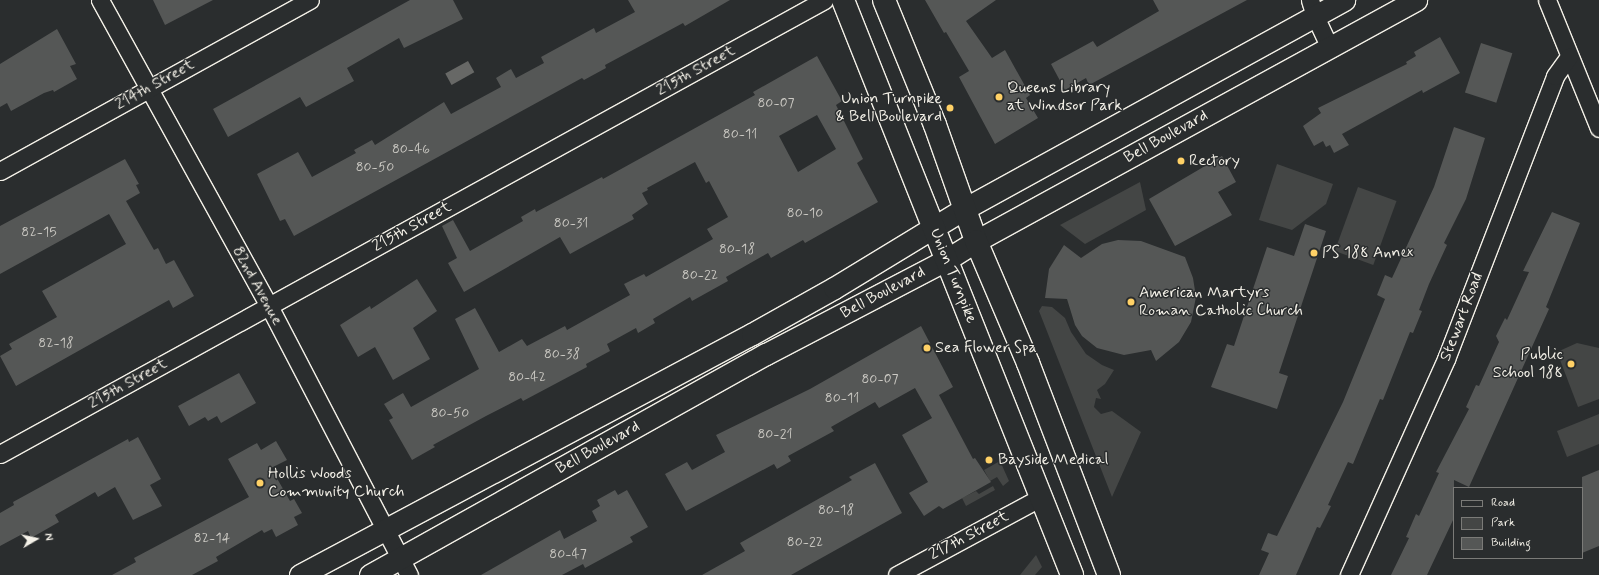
<!DOCTYPE html>
<html>
<head>
<meta charset="utf-8">
<style>
	body { margin:0 }
	#map { position:relative; width:1599px; height:575px; overflow:hidden; background:#2a2d2e; font-family:Mynerve,sans-serif }
	div>[style] { position:absolute }
	[style*='--x'] { left:calc(var(--x)*1px); top:calc(var(--y)*1px); width:calc(var(--w)*1px); rotate:calc(var(--a)*1deg) }
	.green>* { inset:0; background:#444645; transform-origin:0 0 }
	.water>* { inset:0; background:#676866; transform-origin:0 0 }
	.building>* { inset:0; background:#555756; transform-origin:0 0 }
	.roads { filter:drop-shadow(1px 0 #f4f1e8) drop-shadow(-1px 0 #f4f1e8) drop-shadow(0 1px #f4f1e8) drop-shadow(0 -1px #f4f1e8) }
	.minor>* { height:17px; margin:-8.5px; padding:0 8.5px; transform-origin:8.5px; border-radius:8.5px; background:#2a2d2e }
	.tertiary>* { height:21px; margin:-10.5px; padding:0 10.5px; transform-origin:10.5px; border-radius:10.5px; background:#2a2d2e }
	.primary>* { height:22px; margin:-11px; padding:0 11px; transform-origin:11px; border-radius:11px; background:#2a2d2e }
	.dots>* { width:11px; height:11px; translate:-50% -50%; box-sizing:border-box; border:2px solid #2a2d2e; border-radius:50% }
	span { translate:-50% -50%; white-space:nowrap; text-align:center; line-height:1.15; -webkit-text-stroke:3px #2a2d2e; paint-order:stroke }
	.number-label { font-size:14px; color:#cccac4 }
	.number-label span { -webkit-text-stroke-width:0 }
	.street-label { font-size:16px; color:#f4f1e8 }
	.poi-label { font-size:16px; color:#f4f1e8 }
	.left { translate:0 -50%; text-align:left }
	.right { translate:-100% -50%; text-align:right }
	.legend { position:absolute; left:1453px; top:487px; width:130px; height:72px; box-sizing:border-box; background:#2a2d2e; border:1px solid #7b7b78; margin:0; padding:5px 7px; list-style:none; font-size:12px; color:#f4f1e8 }
	.legend li { display:flex; align-items:center; gap:8px; height:20px }
	.legend b { width:20px; border:1px solid #7b7b78 }
	.north { position:absolute; left:16px; top:519px; width:40px; height:40px; -webkit-text-stroke:3px #2a2d2e; paint-order:stroke; rotate:81deg; font-size:11px; font-weight:700; line-height:16px; text-align:center; color:#f4f1e8 }
	.north::after { content:''; display:block; margin:auto; width:14px; height:18px; background:#f4f1e8; clip-path:polygon(50% 0,100% 100%,50% 72%,0 100%) }
</style>
</head>
<body>
<div id="map">
	<div class="green">
		<i style="clip-path:polygon(1277px 164px,1333px 184px,1326px 204px,1292px 230px,1259px 220px)"></i>
		<i style="clip-path:polygon(1140px 182px,1146px 210px,1085px 244px,1060px 225px)"></i>
		<i style="left:1358px;top:187px;width:41px;height:68px;rotate:20deg"></i>
		<i style="clip-path:polygon(1042px 306px,1052px 307px,1065px 318px,1071px 332px,1086px 354px,1102px 365px,1114px 370px,1105px 384px,1097px 390px,1101px 399px,1096px 398px,1094px 407px,1101px 414px,1112px 411px,1141px 432px,1112px 497px,1039px 311px)"></i>
		<i style="clip-path:polygon(1577px 343px,1599px 348px,1599px 399px,1578px 407px,1557px 352px)"></i>
		<i style="clip-path:polygon(1599px 414px,1599px 444px,1567px 457px,1557px 431px)"></i>
		<i style="clip-path:polygon(1000px 461px,1009px 481px,1003px 486px,997px 477px,990px 481px,984px 470px)"></i>
		<i style="clip-path:polygon(993px 486px,995px 490px,966px 506px,962px 498px,976px 491px,979px 494px)"></i>
		<i style="clip-path:polygon(1036px 555px,1042px 567px,1035px 575px,1020px 575px)"></i>
	</div>
	<div class="water">
		<i style="left:468px;top:61px;width:13px;height:26px;rotate:61deg"></i>
	</div>
	<div class="building">
		<i style="clip-path:polygon(153px 0,213px 0,165px 25px)"></i>
		<i style="clip-path:polygon(410px 0,453px 0,463px 19px,404px 48px,399px 38px,347px 68px,354px 81px,306px 107px,300px 97px,228px 137px,213px 109px)"></i>
		<i style="clip-path:polygon(628px 0,730px 0,685px 26px,683px 23px,605px 65px,606px 68px,584px 80px,582px 78px,294px 236px,285px 219px,280px 221px,257px 174px,298px 152px,312px 177px,356px 153px,354px 150px,372px 140px,375px 145px,444px 102px,451px 114px,501px 87px,496px 78px,511px 69px,516px 78px,544px 63px,541px 57px,594px 28px,596px 33px,635px 12px)"></i>
		<i style="clip-path:polygon(925px 0,996px 0,966px 21px,992px 58px,1005px 50px,1030px 95px,1026px 98px,1038px 118px,995px 144px,959px 77px,969px 71px,946px 32px,944px 33px)"></i>
		<i style="clip-path:polygon(1153px 0,1247px 0,1089px 85px,1086px 78px,1065px 90px,1051px 64px,1093px 41px,1097px 47px,1159px 11px)"></i>
		<i style="clip-path:polygon(57px 29px,76px 64px,70px 66px,77px 79px,54px 92px,53px 90px,44px 93px,11px 111px,7px 103px,0 107px,0 64px)"></i>
		<i style="clip-path:polygon(1440px 37px,1460px 73px,1423px 93px,1422px 90px,1342px 134px,1349px 145px,1334px 153px,1330px 145px,1326px 147px,1323px 141px,1314px 146px,1303px 126px,1321px 113px,1318px 108px,1407px 64px,1406px 62px,1416px 56px,1414px 52px)"></i>
		<i style="left:1481px;top:43px;width:33px;height:52px;rotate:18deg"></i>
		<i style="clip-path:polygon(evenodd,817px 56px,842px 101px,836px 105px,863px 159px,857px 163px,878px 202px,805px 243px,803px 240px,771px 258px,768px 253px,726px 277px,728px 281px,692px 301px,690px 297px,653px 319px,655px 323px,638px 333px,636px 328px,607px 344px,610px 351px,586px 364px,587px 367px,523px 401px,521px 398px,486px 416px,433px 445px,435px 447px,412px 460px,389px 420px,393px 418px,384px 404px,403px 393px,411px 407px,479px 369px,455px 319px,475px 308px,499px 352px,522px 339px,527px 346px,565px 326px,567px 330px,630px 295px,624px 284px,644px 274px,646px 277px,713px 239px,707px 229px,728px 217px,709px 181px,706px 183px,695px 162px,647px 188px,648px 190px,642px 193px,648px 204px,632px 215px,634px 219px,570px 254px,560px 237px,464px 292px,448px 263px,457px 258px,442px 226px,453px 220px,470px 251px,523px 221px,521px 217px,535px 209px,536px 212px,602px 177px,603px 179px,755px 95px,753px 92px,817px 56px,817px 115px,836px 149px,798px 172px,779px 136px,817px 115px)"></i>
		<i style="clip-path:polygon(1454px 127px,1485px 138px,1466px 199px,1444px 243px,1447px 245px,1429px 284px,1419px 310px,1422px 311px,1413px 333px,1410px 332px,1383px 400px,1380px 399px,1353px 464px,1348px 462px,1328px 505px,1331px 506px,1320px 528px,1317px 527px,1296px 575px,1259px 575px,1269px 553px,1261px 550px,1268px 533px,1277px 536px,1343px 402px,1385px 299px,1377px 295px,1385px 275px,1392px 278px,1434px 187px)"></i>
		<i style="clip-path:polygon(1222px 156px,1236px 182px,1218px 192px,1232px 215px,1175px 246px,1149px 199px)"></i>
		<i style="clip-path:polygon(125px 159px,139px 184px,136px 185px,140px 193px,126px 201px,154px 250px,158px 248px,166px 264px,174px 260px,194px 296px,173px 308px,169px 300px,16px 386px,0 356px,12px 349px,9px 344px,57px 317px,42px 291px,126px 244px,109px 214px,0 274px,0 226px)"></i>
		<i style="clip-path:polygon(1552px 212px,1580px 223px,1546px 307px,1549px 309px,1469px 487px,1454px 480px,1454px 518px,1427px 575px,1391px 575px,1409px 538px,1406px 537px,1416px 514px,1419px 516px,1439px 473px,1436px 472px,1469px 409px,1466px 407px,1476px 385px,1479px 386px,1499px 342px,1496px 336px,1505px 318px,1507px 320px,1529px 272px,1523px 271px)"></i>
		<i style="clip-path:polygon(1305px 224px,1326px 231px,1279px 373px,1288px 376px,1277px 409px,1211px 387px,1227px 344px,1234px 346px,1267px 247px,1294px 256px)"></i>
		<i style="clip-path:polygon(1118px 240px,1141px 241px,1185px 257px,1193px 278px,1196px 297px,1191px 322px,1179px 342px,1156px 361px,1151px 350px,1124px 355px,1097px 348px,1082px 336px,1075px 325px,1067px 299px,1045px 298px,1049px 269px,1064px 245px,1081px 258px,1102px 244px)"></i>
		<i style="clip-path:polygon(417px 279px,437px 311px,413px 328px,430px 359px,393px 380px,375px 347px,358px 357px,340px 325px,370px 306px,371px 309px)"></i>
		<i style="clip-path:polygon(921px 326px,953px 387px,939px 395px,973px 459px,975px 458px,991px 482px,943px 509px,939px 506px,924px 516px,909px 493px,928px 482px,902px 435px,932px 418px,915px 388px,879px 408px,875px 402px,831px 427px,834px 431px,788px 456px,791px 461px,777px 469px,774px 464px,686px 511px,665px 474px,687px 462px,692px 470px,725px 452px,716px 435px,810px 389px)"></i>
		<i style="clip-path:polygon(239px 373px,256px 403px,221px 423px,217px 416px,208px 421px,205px 417px,189px 426px,178px 406px)"></i>
		<i style="clip-path:polygon(138px 437px,161px 479px,150px 485px,162px 506px,133px 520px,115px 487px,98px 497px,95px 492px,55px 515px,59px 522px,31px 538px,28px 531px,0 546px,0 513px,14px 505px,13px 502px,128px 439px,129px 442px)"></i>
		<i style="clip-path:polygon(276px 441px,287px 460px,271px 468px,290px 501px,294px 499px,302px 513px,294px 517px,298px 525px,276px 537px,272px 529px,264px 533px,262px 530px,216px 557px,218px 561px,192px 575px,112px 575px,136px 562px,134px 558px,249px 497px,228px 459px,257px 443px,261px 450px)"></i>
		<i style="clip-path:polygon(875px 463px,902px 513px,791px 575px,702px 575px,745px 551px,740px 543px,852px 480px,849px 477px)"></i>
		<i style="clip-path:polygon(1599px 470px,1599px 546px,1582px 553px,1582px 477px)"></i>
		<i style="clip-path:polygon(615px 490px,618px 495px,627px 490px,648px 527px,630px 537px,633px 542px,585px 568px,583px 564px,562px 575px,481px 575px,560px 530px,564px 539px,597px 521px,592px 511px,600px 506px,597px 500px)"></i>
	</div>
	<div class="roads">
		<div class="minor">
			<i style="--x:100;--y:0;--w:350;--a:61.1"></i>
			<i style="--x:269;--y:306;--w:303;--a:62.5"></i>
			<i style="--x:1310;--y:0;--w:17;--a:73"></i>
			<i style="--x:1315;--y:16;--w:35;--a:65"></i>
			<i style="--x:1547;--y:0;--w:138;--a:67.9"></i>
			<i style="--x:0;--y:171;--w:354;--a:-28.9"></i>
			<i style="--x:0;--y:454;--w:941;--a:-28.85"></i>
			<i style="--x:897;--y:575;--w:164;--a:-28.4"></i>
			<i style="--x:1349;--y:575;--w:237;--a:-65.8"></i>
			<i style="--x:1446;--y:359;--w:303;--a:-68.9"></i>
			<i style="--x:1555;--y:76;--w:24;--a:-54"></i>
		</div>
		<div class="tertiary">
			<i style="--x:300;--y:575;--w:512;--a:-28.07"></i>
			<i style="--x:752;--y:334;--w:94;--a:-29.3"></i>
			<i style="--x:834;--y:288;--w:152;--a:-31.3"></i>
			<i style="--x:964;--y:209;--w:434;--a:-28.8"></i>
			<i style="--x:370;--y:575;--w:453;--a:-29.2"></i>
			<i style="--x:766;--y:354;--w:203;--a:-27.6"></i>
			<i style="--x:946;--y:260;--w:36;--a:-32"></i>
			<i style="--x:976;--y:241;--w:502;--a:-28.71"></i>
		</div>
		<div class="primary">
			<i style="--x:843;--y:0;--w:619;--a:68.28"></i>
			<i style="--x:884;--y:0;--w:135;--a:67.8"></i>
			<i style="--x:935;--y:125;--w:123;--a:70.5"></i>
			<i style="--x:976;--y:241;--w:133;--a:66.9"></i>
			<i style="--x:1028;--y:363;--w:227;--a:69.1"></i>
		</div>
	</div>
	<div class="dots">
		<i style="left:999px;top:97px;background:#ffd166"></i>
		<i style="left:950px;top:108px;background:#ffd166"></i>
		<i style="left:1181px;top:161px;background:#ffd166"></i>
		<i style="left:1314px;top:253px;background:#ffd166"></i>
		<i style="left:1131px;top:302px;background:#ffd166"></i>
		<i style="left:927px;top:348px;background:#ffd166"></i>
		<i style="left:1571px;top:364px;background:#ffd166"></i>
		<i style="left:989px;top:460px;background:#ffd166"></i>
		<i style="left:260px;top:483px;background:#ffd166"></i>
	</div>
	<div class="number-label">
		<span style="left:776px;top:103px">80-07</span>
		<span style="left:740px;top:134px">80-11</span>
		<span style="left:411px;top:149px">80-46</span>
		<span style="left:375px;top:167px">80-50</span>
		<span style="left:805px;top:213px">80-10</span>
		<span style="left:571px;top:223px">80-31</span>
		<span style="left:39px;top:232px">82-15</span>
		<span style="left:737px;top:249px">80-18</span>
		<span style="left:700px;top:275px">80-22</span>
		<span style="left:56px;top:343px">82-18</span>
		<span style="left:562px;top:354px">80-38</span>
		<span style="left:527px;top:377px">80-42</span>
		<span style="left:880px;top:379px">80-07</span>
		<span style="left:842px;top:398px">80-11</span>
		<span style="left:450px;top:413px">80-50</span>
		<span style="left:775px;top:434px">80-21</span>
		<span style="left:836px;top:510px">80-18</span>
		<span style="left:212px;top:538px">82-14</span>
		<span style="left:805px;top:542px">80-22</span>
		<span style="left:568px;top:554px">80-47</span>
	</div>
	<div class="street-label">
		<span style="left:696px;top:71px;rotate:-29deg">215th Street</span>
		<span style="left:155px;top:85px;rotate:-29deg">214th Street</span>
		<span style="left:1166px;top:137px;rotate:-29deg">Bell Boulevard</span>
		<span style="left:412px;top:227px;rotate:-29deg">215th Street</span>
		<span style="left:953px;top:276px;rotate:68deg">Union Turnpike</span>
		<span style="left:257px;top:286px;rotate:61deg">82nd Avenue</span>
		<span style="left:883px;top:293px;rotate:-28deg">Bell Boulevard</span>
		<span style="left:1462px;top:317px;rotate:-69deg">Stewart Road</span>
		<span style="left:128px;top:384px;rotate:-29deg">215th Street</span>
		<span style="left:598px;top:448px;rotate:-29deg">Bell Boulevard</span>
		<span style="left:969px;top:536px;rotate:-28deg">217th Street</span>
	</div>
	<div class="poi-label">
		<span class="left" style="left:1007px;top:97px">Queens Library<br>at Windsor Park</span>
		<span class="right" style="left:942px;top:108px">Union Turnpike<br>&amp; Bell Boulevard</span>
		<span class="left" style="left:1189px;top:161px">Rectory</span>
		<span class="left" style="left:1322px;top:253px">PS 188 Annex</span>
		<span class="left" style="left:1139px;top:302px">American Martyrs<br>Roman Catholic Church</span>
		<span class="left" style="left:935px;top:348px">Sea Flower Spa</span>
		<span class="right" style="left:1563px;top:364px">Public<br>School 188</span>
		<span class="left" style="left:998px;top:460px">Bayside Medical</span>
		<span class="left" style="left:268px;top:483px">Hollis Woods<br>Community Church</span>
	</div>
	<ul class="legend">
	<li><b style="height:5px;background:#2a2d2e"></b>Road</li>
	<li><b style="height:11px;background:#444645"></b>Park</li>
	<li><b style="height:11px;background:#555756"></b>Building</li>
	</ul>
	<div class="north">N</div>
</div>
</body>
</html>
